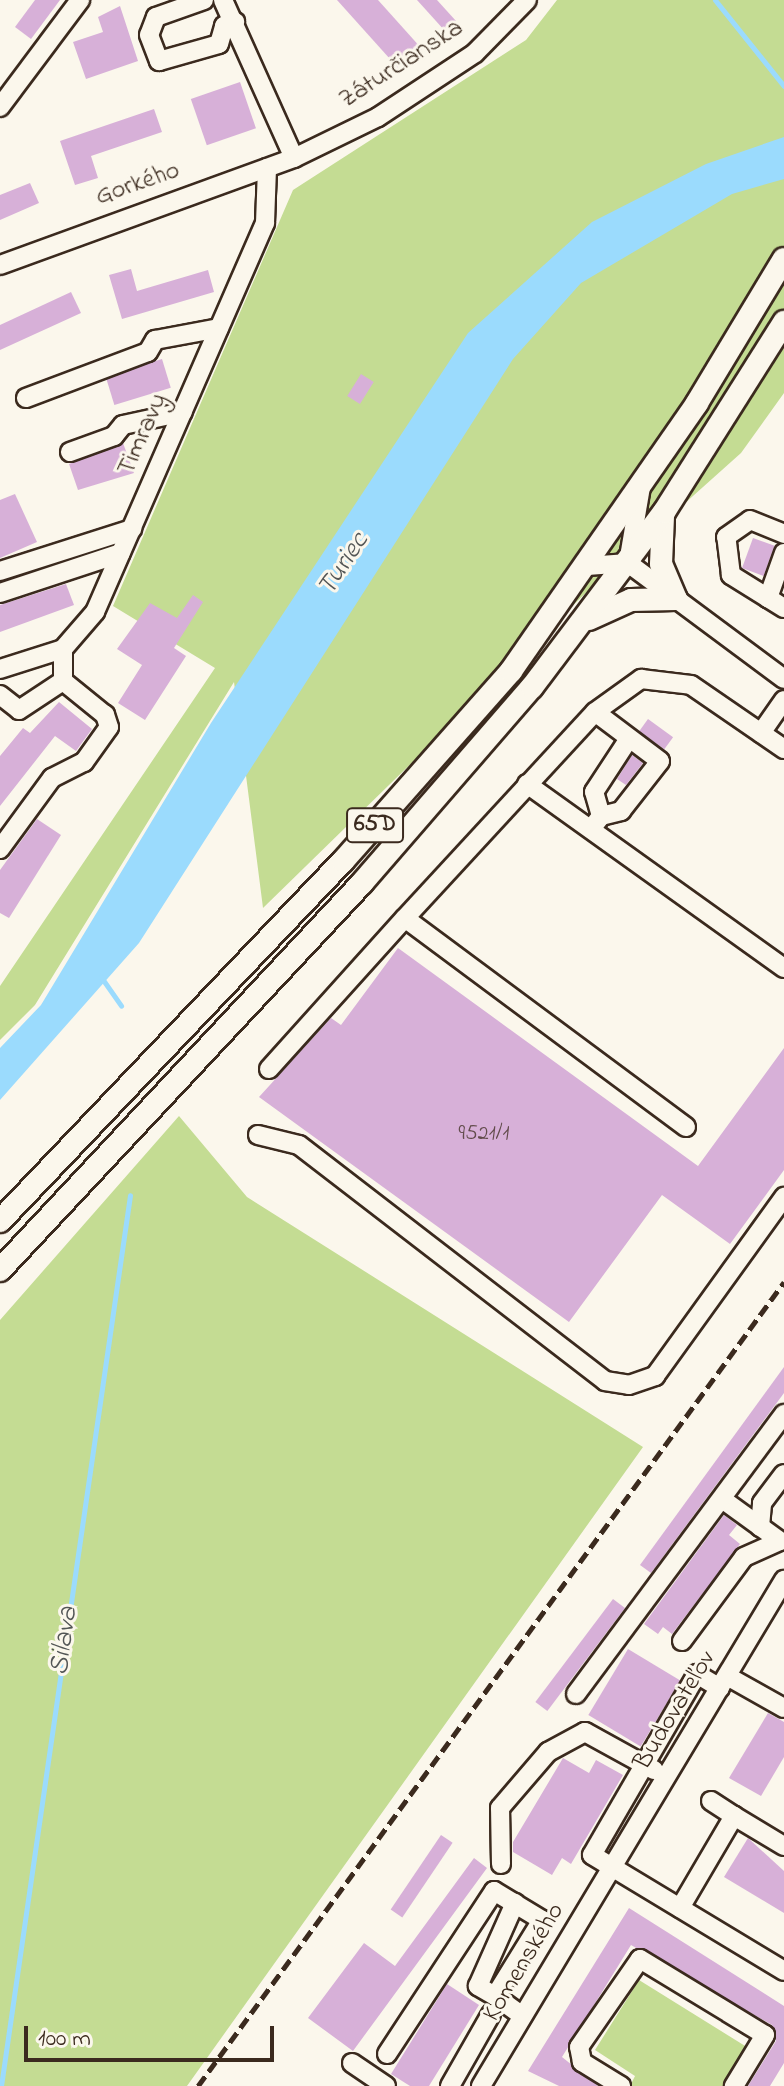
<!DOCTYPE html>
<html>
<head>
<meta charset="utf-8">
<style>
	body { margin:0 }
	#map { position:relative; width:784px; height:2086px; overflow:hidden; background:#fbf7ec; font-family:"Indie Flower",sans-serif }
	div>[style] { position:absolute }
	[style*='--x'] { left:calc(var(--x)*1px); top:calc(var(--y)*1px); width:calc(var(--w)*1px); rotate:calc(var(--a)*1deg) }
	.green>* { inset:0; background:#c4dc93 }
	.water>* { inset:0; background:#9bdbfd }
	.stream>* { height:5px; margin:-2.5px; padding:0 2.5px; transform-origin:2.5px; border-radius:2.5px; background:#9bdbfd }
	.building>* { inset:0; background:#d7b0d8; transform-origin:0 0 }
	.roads { filter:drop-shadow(2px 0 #3b2a1e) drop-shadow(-2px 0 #3b2a1e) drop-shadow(0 2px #3b2a1e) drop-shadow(0 -2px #3b2a1e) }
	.minor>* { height:18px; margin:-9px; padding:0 9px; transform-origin:9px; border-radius:9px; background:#fbf7ec }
	.major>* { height:22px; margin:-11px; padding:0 11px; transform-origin:11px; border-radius:11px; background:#fbf7ec }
	.rail>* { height:5px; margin-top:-2.5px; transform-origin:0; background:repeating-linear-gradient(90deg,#3b2a1e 0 12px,transparent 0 18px) }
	span { translate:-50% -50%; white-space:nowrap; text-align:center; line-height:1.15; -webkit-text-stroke:6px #fbf7ec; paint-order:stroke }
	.number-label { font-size:22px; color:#624c4c }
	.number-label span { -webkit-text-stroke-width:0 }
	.shield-label span { padding:2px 6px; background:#fbf7ec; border:2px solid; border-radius:6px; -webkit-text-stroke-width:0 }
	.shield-label { font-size:24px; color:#3b2a1e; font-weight:700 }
	.street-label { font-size:26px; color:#3b2a1e }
	.water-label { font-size:28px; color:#535656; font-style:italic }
	.scale { position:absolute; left:24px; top:2026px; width:250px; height:36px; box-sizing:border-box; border:4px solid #3b2a1e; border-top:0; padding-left:10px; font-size:24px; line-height:28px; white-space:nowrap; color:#3b2a1e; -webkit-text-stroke:6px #fbf7ec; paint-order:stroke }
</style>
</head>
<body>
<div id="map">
	<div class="green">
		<i style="clip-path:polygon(557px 0,784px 0,784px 393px,741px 453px,598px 581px,263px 908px,234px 682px,35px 1005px,0 1040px,0 986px,215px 668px,113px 606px,293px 190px,526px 40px)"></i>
		<i style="clip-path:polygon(179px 1116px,247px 1197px,643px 1447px,187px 2086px,0 2086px,0 1320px)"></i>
		<i style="clip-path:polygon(639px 1980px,750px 2049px,727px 2086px,630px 2086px,635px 2076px,595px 2050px)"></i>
	</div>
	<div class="water">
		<i style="clip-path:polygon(784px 137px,784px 179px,732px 194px,581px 283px,513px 359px,139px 943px,0 1100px,0 1048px,41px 1005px,211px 723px,468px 333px,592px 222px,706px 164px)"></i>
	</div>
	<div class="stream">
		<i style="--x:715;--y:0;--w:110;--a:51.3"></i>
		<i style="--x:101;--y:977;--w:35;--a:55"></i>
		<i style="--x:1;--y:2086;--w:900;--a:-81.76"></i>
	</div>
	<div class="building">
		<i style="clip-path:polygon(35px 0,60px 0,31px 39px,15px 27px)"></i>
		<i style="clip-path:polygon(337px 0,378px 0,422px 49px,399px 69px)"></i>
		<i style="clip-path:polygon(417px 0,437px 0,456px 21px,445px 31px)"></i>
		<i style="clip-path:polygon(120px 6px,138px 61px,86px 79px,73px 42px,103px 32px,98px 17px)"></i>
		<i style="left:240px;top:82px;width:49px;height:52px;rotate:71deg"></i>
		<i style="clip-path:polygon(154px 109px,162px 132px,91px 156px,98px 178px,75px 185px,60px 141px)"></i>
		<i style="clip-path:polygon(30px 183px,39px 203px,0 220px,0 195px)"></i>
		<i style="clip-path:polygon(131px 269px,137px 291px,208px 270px,214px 292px,122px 319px,109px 275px)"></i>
		<i style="clip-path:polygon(71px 292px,81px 313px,0 350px,0 325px)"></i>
		<i style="left:162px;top:359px;width:30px;height:59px;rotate:73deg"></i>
		<i style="left:361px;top:374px;width:15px;height:26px;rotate:32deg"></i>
		<i style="clip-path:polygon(123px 443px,134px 473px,78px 490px,69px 464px)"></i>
		<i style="clip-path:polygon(15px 494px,37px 542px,0 558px,0 500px)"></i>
		<i style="left:753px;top:538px;width:23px;height:32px;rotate:20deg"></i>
		<i style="clip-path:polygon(66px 584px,74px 605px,0 632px,0 605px)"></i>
		<i style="clip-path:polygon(193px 595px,203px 602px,174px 648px,186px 656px,145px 720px,118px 703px,142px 665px,117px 649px,150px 603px,177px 618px)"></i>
		<i style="clip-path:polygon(59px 702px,92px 729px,76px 751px,55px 736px,0 806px,0 756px,23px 728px,30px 733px)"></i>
		<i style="left:648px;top:719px;width:31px;height:15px;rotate:36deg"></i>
		<i style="clip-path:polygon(632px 755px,643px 763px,626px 785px,617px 779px)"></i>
		<i style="clip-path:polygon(37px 819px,61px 835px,9px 918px,0 913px,0 870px)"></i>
		<i style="clip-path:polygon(398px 948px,698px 1166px,784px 1048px,784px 1170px,730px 1244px,662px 1195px,569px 1322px,259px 1097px,331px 1018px,341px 1025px)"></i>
		<i style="clip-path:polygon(784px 1367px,784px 1393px,651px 1573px,640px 1565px)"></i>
		<i style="clip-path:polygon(724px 1515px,737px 1525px,729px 1535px,740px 1544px,672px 1634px,663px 1627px,658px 1634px,644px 1624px)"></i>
		<i style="left:613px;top:1599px;width:15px;height:129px;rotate:37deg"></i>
		<i style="left:628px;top:1649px;width:61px;height:77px;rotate:31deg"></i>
		<i style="clip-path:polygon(768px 1713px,784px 1722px,784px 1757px,761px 1796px,729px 1778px)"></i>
		<i style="clip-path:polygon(563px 1758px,589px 1773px,596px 1760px,623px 1775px,571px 1864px,562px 1858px,552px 1875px,513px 1852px,513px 1842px)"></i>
		<i style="left:441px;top:1835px;width:14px;height:90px;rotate:34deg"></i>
		<i style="clip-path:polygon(748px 1838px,784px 1871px,784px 1913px,724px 1877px)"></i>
		<i style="clip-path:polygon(474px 1858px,487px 1868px,353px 2051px,308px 2018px,364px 1943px,395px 1966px)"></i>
		<i style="clip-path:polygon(629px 1908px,784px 2006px,784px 2063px,770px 2086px,748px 2086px,776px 2041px,772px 2025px,631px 1945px,562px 2057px,598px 2086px,559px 2086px,528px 2071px)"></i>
		<i style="clip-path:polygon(447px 1984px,479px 2005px,429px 2086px,410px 2086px,391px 2074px)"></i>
	</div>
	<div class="roads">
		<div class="minor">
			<i style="--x:204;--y:0;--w:51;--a:160.5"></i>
			<i style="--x:156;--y:17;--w:19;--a:111"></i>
			<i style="--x:149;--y:35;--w:28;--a:69"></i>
			<i style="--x:159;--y:61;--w:62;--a:-15.8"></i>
			<i style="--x:219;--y:44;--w:19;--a:-74"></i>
			<i style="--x:224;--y:26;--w:12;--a:-20"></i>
			<i style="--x:223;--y:0;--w:173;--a:65.8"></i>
			<i style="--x:0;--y:107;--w:134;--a:-53.2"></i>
			<i style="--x:0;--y:265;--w:313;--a:-20"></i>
			<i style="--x:294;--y:158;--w:93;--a:-26"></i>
			<i style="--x:378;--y:117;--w:116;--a:-33.4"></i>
			<i style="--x:475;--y:53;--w:74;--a:-45.5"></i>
			<i style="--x:26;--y:398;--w:130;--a:-20.7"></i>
			<i style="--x:148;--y:352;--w:14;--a:-60"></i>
			<i style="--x:155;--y:340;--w:65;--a:-10.6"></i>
			<i style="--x:70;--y:452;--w:47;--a:-20"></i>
			<i style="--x:114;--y:436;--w:14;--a:-51"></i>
			<i style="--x:123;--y:425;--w:61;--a:-12.2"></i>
			<i style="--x:784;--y:553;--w:48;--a:109.6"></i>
			<i style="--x:768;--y:598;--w:19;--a:32"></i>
			<i style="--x:628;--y:563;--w:194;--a:36.6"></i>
			<i style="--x:628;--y:563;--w:77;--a:-80.3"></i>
			<i style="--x:587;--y:566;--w:41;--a:-4.2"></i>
			<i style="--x:0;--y:571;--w:139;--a:-17.7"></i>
			<i style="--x:0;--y:593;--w:127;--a:-18.3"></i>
			<i style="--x:768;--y:598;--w:44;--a:-148.1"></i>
			<i style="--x:731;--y:575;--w:38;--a:-97"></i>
			<i style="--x:726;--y:537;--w:29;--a:-35"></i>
			<i style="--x:750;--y:520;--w:37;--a:22"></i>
			<i style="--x:0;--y:669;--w:66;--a:-17.6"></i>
			<i style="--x:63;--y:649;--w:49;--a:-49.1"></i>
			<i style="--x:95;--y:612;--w:425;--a:-66.4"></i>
			<i style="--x:265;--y:223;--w:55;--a:-87.9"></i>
			<i style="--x:0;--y:695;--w:24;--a:38"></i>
			<i style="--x:19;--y:710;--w:53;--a:-33.4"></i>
			<i style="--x:761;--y:733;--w:40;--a:-55.1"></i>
			<i style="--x:527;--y:784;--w:316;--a:35.6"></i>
			<i style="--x:601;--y:816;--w:25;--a:-106"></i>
			<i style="--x:594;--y:792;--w:62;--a:-56.8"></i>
			<i style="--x:591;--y:829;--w:16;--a:-52"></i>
			<i style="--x:601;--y:816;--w:21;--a:-14"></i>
			<i style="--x:621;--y:811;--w:63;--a:-52"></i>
			<i style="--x:660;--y:761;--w:81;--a:-143"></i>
			<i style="--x:0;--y:849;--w:88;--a:-53.8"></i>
			<i style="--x:52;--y:778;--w:36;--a:-27"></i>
			<i style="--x:84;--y:762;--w:43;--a:-54.5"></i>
			<i style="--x:109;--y:727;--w:13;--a:-108"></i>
			<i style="--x:105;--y:715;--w:54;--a:-141"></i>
			<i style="--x:63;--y:681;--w:32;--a:-90"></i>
			<i style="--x:269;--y:1069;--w:203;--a:-48"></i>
			<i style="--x:686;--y:1127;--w:350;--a:-143.4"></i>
			<i style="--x:405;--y:918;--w:280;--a:-47.3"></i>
			<i style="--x:595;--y:712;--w:57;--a:-35.7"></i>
			<i style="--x:641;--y:679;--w:50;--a:6.8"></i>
			<i style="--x:691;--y:685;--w:113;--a:34.5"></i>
			<i style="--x:258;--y:1135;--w:42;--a:13.7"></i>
			<i style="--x:299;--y:1145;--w:386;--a:37.6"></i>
			<i style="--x:605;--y:1381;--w:24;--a:9"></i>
			<i style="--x:629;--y:1385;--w:28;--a:-19"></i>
			<i style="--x:655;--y:1376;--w:221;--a:-54.2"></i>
			<i style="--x:760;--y:1527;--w:24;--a:-85"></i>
			<i style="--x:762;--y:1503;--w:36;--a:-53"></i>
			<i style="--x:682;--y:1641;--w:104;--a:-53.6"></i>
			<i style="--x:744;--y:1557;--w:39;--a:-24"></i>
			<i style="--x:780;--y:1541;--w:72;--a:-144.1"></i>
			<i style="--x:727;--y:1676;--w:65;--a:29.3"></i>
			<i style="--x:720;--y:1688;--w:27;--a:-149"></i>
			<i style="--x:697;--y:1674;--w:209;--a:120.1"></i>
			<i style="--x:592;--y:1855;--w:224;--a:31.1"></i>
			<i style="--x:576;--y:1694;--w:349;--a:-53.4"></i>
			<i style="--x:711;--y:1801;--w:27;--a:33"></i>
			<i style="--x:501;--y:1864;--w:56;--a:-91"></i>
			<i style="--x:500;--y:1808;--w:74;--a:-49.4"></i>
			<i style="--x:548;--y:1752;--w:42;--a:-28.4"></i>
			<i style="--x:585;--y:1732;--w:79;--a:28.8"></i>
			<i style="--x:680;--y:1908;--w:107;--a:-59.6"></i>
			<i style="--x:734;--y:1816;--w:58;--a:31"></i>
			<i style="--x:495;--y:1996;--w:20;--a:-150"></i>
			<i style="--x:478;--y:1986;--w:91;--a:-66"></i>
			<i style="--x:387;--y:2054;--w:195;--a:-56.7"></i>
			<i style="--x:494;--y:1891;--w:56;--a:31.1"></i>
			<i style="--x:542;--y:1920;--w:89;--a:121.7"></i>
			<i style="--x:495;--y:1996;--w:34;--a:36"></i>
			<i style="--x:352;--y:2063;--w:41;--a:34.1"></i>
			<i style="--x:450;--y:2086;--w:83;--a:-60.3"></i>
			<i style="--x:481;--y:2086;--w:590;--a:-59.09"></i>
			<i style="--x:621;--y:2086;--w:46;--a:-148.4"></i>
			<i style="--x:582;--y:2062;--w:15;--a:-101"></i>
			<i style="--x:579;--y:2047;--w:107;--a:-55.3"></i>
			<i style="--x:640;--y:1959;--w:146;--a:31.3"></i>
			<i style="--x:765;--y:2035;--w:60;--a:121.3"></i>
		</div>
		<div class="major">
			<i style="--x:589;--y:619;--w:46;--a:-24.3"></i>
			<i style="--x:631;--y:600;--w:45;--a:-1.3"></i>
			<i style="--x:676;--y:599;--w:38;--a:-113"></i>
			<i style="--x:661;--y:564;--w:47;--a:-87.6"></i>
			<i style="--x:0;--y:1221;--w:497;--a:-46.4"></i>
			<i style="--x:343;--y:861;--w:254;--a:-48.5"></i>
			<i style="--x:511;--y:671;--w:326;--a:-55.2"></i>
			<i style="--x:697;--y:403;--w:168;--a:-58.9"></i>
			<i style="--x:0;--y:1270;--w:530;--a:-46.91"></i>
			<i style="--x:362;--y:883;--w:259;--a:-49.1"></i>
			<i style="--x:532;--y:687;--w:219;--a:-53"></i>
			<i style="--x:664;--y:512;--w:225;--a:-57.7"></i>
		</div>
	</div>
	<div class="rail">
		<i style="--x:198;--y:2086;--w:995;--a:-53.91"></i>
	</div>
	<div class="number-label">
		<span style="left:484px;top:1135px">9521/1</span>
	</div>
	<div class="shield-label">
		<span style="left:375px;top:825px">65D</span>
	</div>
	<div class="street-label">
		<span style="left:402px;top:65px;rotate:-33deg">Záturčianska</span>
		<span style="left:138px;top:185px;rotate:-19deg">Gorkého</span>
		<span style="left:144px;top:435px;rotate:-66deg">Timravy</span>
		<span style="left:676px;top:1711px;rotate:-59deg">Budovateľov</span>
		<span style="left:525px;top:1963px;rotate:-59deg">Komenského</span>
	</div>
	<div class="water-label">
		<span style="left:344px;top:565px;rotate:-57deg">Turiec</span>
		<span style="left:65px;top:1641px;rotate:-82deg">Silava</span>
	</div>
	<div class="scale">100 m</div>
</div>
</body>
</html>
